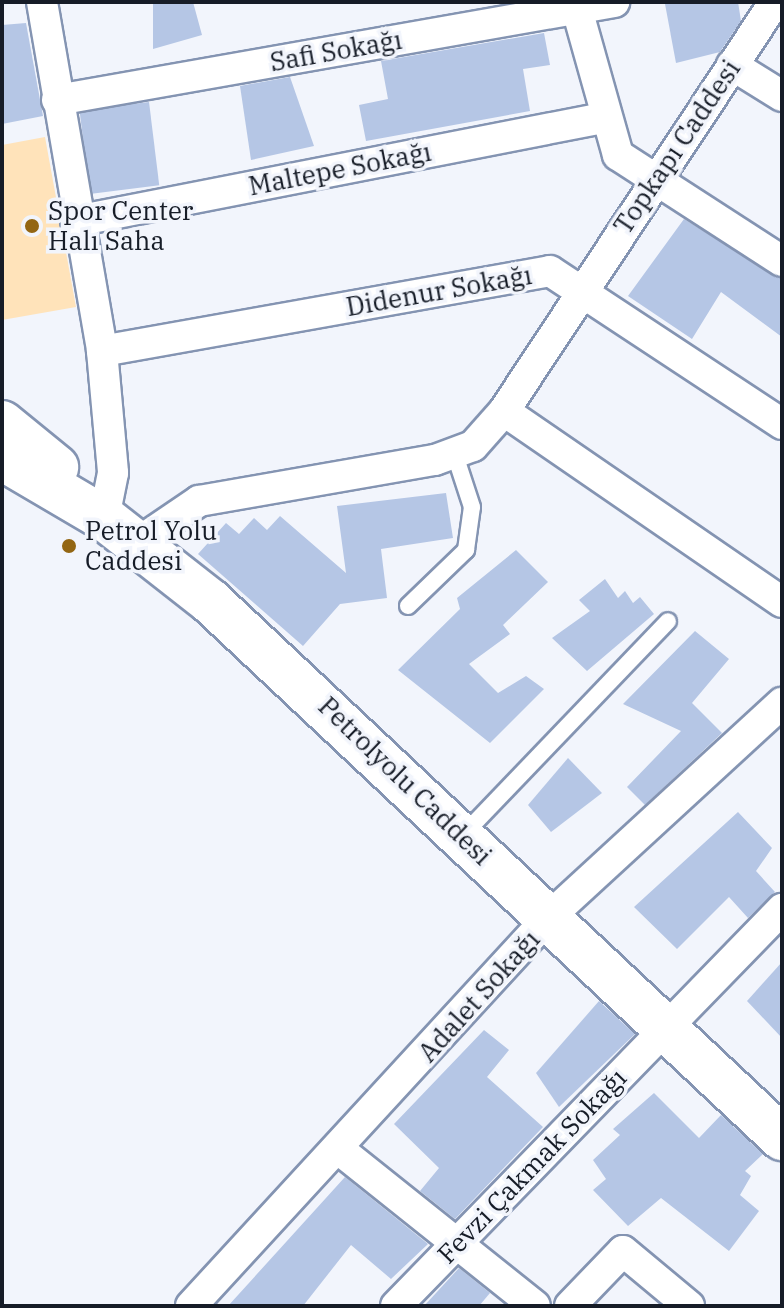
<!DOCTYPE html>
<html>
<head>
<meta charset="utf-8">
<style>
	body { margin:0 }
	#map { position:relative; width:784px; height:1308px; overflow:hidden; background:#f2f5fc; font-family:"IBM Plex Serif",serif }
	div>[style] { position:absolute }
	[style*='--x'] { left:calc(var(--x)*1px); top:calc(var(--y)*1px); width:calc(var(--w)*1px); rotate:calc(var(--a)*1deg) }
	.green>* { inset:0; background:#ffe3ba }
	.building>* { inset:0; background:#b5c6e5; transform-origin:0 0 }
	.roads { filter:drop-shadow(2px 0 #8494b2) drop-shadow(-2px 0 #8494b2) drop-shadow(0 2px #8494b2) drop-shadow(0 -2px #8494b2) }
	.service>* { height:16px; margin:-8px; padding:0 8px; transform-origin:8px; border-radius:8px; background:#fff }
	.minor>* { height:30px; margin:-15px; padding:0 15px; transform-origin:15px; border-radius:15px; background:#fff }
	.secondary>* { height:44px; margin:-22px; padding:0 22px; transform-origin:22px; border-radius:22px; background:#fff }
	.dots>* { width:22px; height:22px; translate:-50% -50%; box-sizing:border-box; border:4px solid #f2f5fc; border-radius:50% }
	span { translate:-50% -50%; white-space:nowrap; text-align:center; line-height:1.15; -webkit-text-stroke:7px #f2f5fc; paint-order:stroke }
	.street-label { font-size:26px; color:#161c27 }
	.poi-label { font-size:26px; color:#161c27 }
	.left { translate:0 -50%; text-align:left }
	.frame { position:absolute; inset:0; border:4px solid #161c27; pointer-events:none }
</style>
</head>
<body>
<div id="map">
	<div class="green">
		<i style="clip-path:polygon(45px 137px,76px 307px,2px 320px,2px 145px)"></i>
	</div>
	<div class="building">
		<i style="clip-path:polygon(153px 2px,193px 2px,202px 35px,153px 49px)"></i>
		<i style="clip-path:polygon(738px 2px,741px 21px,720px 52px,676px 63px,665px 4px)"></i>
		<i style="clip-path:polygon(26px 23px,43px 116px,2px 124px,2px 25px)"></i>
		<i style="clip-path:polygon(544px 33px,550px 65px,523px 69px,530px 111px,366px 141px,359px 105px,388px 99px,381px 61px)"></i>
		<i style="clip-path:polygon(290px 77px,314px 146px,251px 160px,240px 86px)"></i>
		<i style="left:149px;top:102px;width:84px;height:70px;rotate:83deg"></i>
		<i style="clip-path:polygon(684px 219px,782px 279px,782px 337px,721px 292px,692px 339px,628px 296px)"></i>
		<i style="clip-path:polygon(446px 493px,453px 538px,381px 549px,387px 598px,340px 604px,303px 646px,198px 554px,226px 523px,239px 534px,254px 518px,267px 530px,280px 516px,346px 573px,337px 506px)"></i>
		<i style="clip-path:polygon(516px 550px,548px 582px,503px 625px,510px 634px,469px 664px,498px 693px,526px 676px,544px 689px,490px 743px,398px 670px,460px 609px,457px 598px)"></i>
		<i style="clip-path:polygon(605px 579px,618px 598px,625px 591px,633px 603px,640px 597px,654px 614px,587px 671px,552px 638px,590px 611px,579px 600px)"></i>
		<i style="clip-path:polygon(695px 631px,729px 659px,692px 703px,722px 733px,645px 805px,627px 787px,681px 731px,623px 704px)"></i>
		<i style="clip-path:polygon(568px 758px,602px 793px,551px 832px,528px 805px)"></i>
		<i style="clip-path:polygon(738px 812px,772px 848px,756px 871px,775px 892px,748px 918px,729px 897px,677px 949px,634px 907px)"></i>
		<i style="clip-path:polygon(782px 962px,782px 1038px,747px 1001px)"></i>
		<i style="clip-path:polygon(599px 1001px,635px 1034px,559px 1107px,536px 1073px)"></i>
		<i style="clip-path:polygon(484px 1030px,509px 1050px,487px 1077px,543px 1127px,455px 1219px,420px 1191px,439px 1168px,394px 1124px)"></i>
		<i style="clip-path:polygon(654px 1093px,699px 1138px,721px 1115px,763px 1154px,745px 1171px,751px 1176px,740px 1195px,759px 1211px,729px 1251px,661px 1198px,628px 1226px,593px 1190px,606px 1179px,593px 1160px,620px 1135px,613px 1129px)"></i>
		<i style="clip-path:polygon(345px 1177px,428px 1244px,391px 1279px,351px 1245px,303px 1306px,228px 1306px)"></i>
		<i style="clip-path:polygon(459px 1268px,490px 1293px,479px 1306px,424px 1306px)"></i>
	</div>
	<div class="roads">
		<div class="service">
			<i style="--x:408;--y:606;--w:81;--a:-44"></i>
			<i style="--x:466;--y:550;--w:43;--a:-82.1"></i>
			<i style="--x:472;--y:507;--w:55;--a:-108.1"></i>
			<i style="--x:463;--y:835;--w:296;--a:-46.2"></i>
		</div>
		<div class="minor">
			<i style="--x:42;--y:2;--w:354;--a:80.2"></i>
			<i style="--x:102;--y:351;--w:122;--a:84.8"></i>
			<i style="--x:113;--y:473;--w:46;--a:101.3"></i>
			<i style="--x:575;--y:2;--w:159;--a:74.3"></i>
			<i style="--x:618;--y:155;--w:195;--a:32.9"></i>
			<i style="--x:732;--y:65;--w:59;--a:31.8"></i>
			<i style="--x:57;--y:100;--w:566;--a:-9.98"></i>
			<i style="--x:76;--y:221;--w:537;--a:-11.06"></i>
			<i style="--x:102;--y:351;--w:455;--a:-10.1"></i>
			<i style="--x:550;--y:271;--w:278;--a:33.4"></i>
			<i style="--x:504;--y:411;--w:337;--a:34.5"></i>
			<i style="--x:137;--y:543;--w:75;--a:-34.1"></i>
			<i style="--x:199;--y:501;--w:240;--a:-9.9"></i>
			<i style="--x:435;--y:460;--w:40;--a:-20.2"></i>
			<i style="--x:473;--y:446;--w:47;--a:-48.5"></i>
			<i style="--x:504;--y:411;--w:491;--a:-56.5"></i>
			<i style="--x:341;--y:1151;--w:248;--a:38.6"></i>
			<i style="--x:191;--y:1306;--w:527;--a:-47.38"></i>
			<i style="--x:548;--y:918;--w:318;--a:-42.6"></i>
			<i style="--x:396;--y:1306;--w:554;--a:-45.8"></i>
			<i style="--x:570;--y:1306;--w:76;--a:-46.1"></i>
			<i style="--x:623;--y:1251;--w:86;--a:39.8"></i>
		</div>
		<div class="secondary">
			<i style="--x:2;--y:423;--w:70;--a:39.2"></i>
			<i style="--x:2;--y:458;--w:118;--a:30.5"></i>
			<i style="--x:104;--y:518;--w:135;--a:38.1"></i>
			<i style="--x:210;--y:601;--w:785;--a:43.19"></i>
		</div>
	</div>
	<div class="dots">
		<i style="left:32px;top:226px;background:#936613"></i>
		<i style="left:69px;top:546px;background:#936613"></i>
	</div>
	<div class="street-label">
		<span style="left:336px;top:51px;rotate:-10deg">Safi Sokağı</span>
		<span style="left:677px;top:147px;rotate:-56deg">Topkapı Caddesi</span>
		<span style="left:340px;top:169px;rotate:-11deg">Maltepe Sokağı</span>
		<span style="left:439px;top:291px;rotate:-10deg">Didenur Sokağı</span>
		<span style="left:405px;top:781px;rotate:44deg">Petrolyolu Caddesi</span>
		<span style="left:479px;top:996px;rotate:-48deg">Adalet Sokağı</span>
		<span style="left:532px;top:1166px;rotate:-46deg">Fevzi Çakmak Sokağı</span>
	</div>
	<div class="poi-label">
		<span class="left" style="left:48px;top:226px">Spor Center<br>Halı Saha</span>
		<span class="left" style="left:85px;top:546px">Petrol Yolu<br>Caddesi</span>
	</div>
	<div class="frame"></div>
</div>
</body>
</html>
